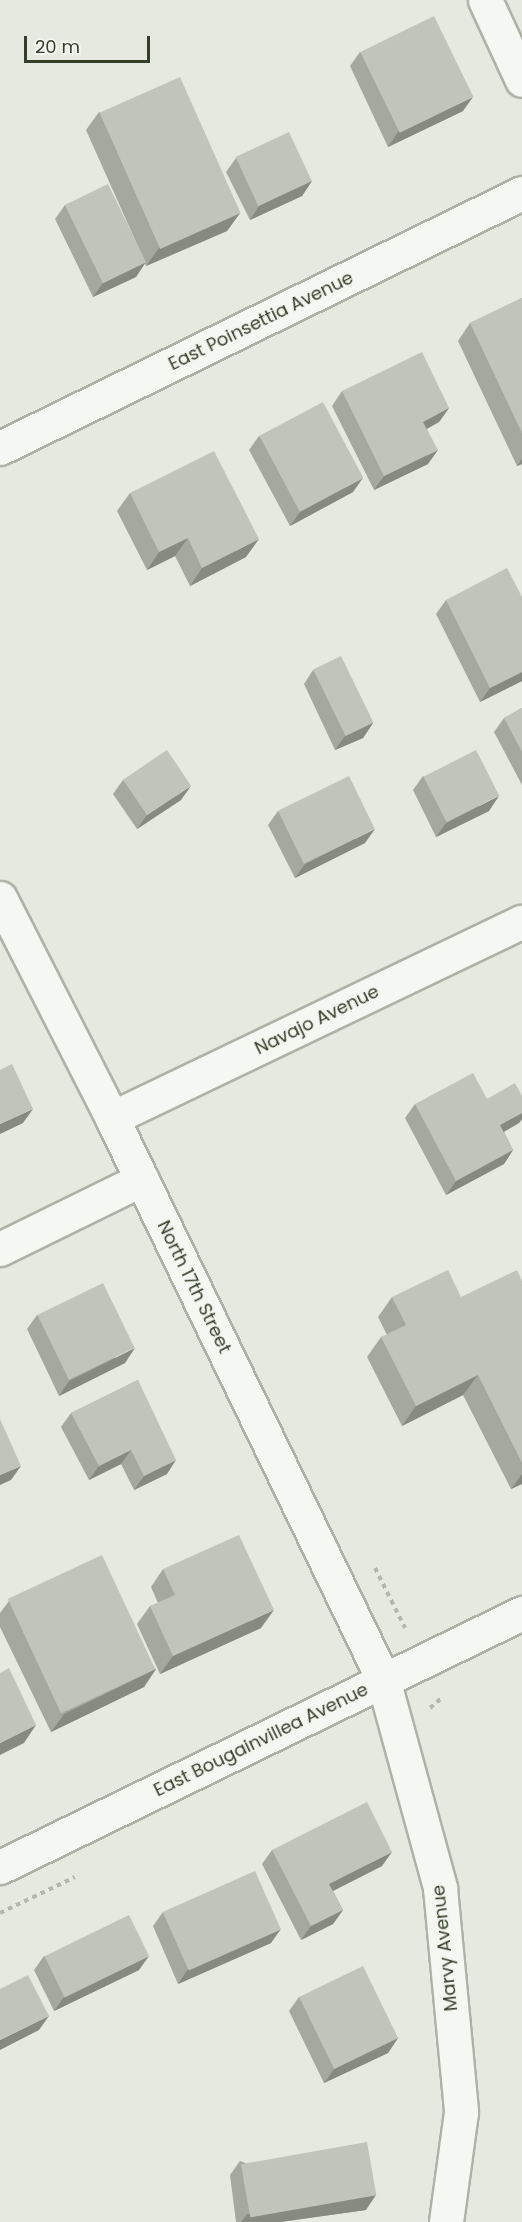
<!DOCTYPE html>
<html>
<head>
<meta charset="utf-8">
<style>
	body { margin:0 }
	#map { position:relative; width:522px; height:2222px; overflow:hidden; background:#e5e9e0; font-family:Poppins,sans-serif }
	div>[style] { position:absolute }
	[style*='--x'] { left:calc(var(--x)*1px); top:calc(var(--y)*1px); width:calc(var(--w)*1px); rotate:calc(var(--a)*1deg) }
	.path>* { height:4px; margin-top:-2px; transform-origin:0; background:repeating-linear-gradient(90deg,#b3b8af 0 4.5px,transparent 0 9px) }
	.roads { filter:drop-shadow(2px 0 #acb3a6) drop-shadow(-2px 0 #acb3a6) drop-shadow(0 2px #acb3a6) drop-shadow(0 -2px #acb3a6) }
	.minor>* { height:33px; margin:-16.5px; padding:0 16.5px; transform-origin:16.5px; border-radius:16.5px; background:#f5f7f3 }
	.wall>* { inset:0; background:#a4a99e }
	.shaded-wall>* { inset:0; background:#868a81 }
	.building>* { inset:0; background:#bfc5b8; transform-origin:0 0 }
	span { translate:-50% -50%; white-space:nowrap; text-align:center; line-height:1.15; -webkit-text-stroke:4.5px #f3f6f0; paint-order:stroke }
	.street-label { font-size:18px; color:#343f2a }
	.scale { position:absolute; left:24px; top:36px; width:126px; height:27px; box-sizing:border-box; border:3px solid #343f2a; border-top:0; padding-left:8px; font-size:18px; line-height:21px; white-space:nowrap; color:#343f2a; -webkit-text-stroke:4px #f3f6f0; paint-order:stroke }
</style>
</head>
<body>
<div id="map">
	<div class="path">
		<i style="--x:375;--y:1568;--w:67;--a:63.4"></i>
		<i style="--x:430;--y:1708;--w:17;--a:-40"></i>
		<i style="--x:0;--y:1913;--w:83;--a:-25.6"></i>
	</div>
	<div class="roads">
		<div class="minor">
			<i style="--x:485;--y:0;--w:88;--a:65.2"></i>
			<i style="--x:0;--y:448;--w:581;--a:-26.04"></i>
			<i style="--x:0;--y:898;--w:247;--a:63"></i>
			<i style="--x:112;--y:1118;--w:623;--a:64.22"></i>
			<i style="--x:383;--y:1679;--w:217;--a:74.7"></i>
			<i style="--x:440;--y:1888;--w:225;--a:84.6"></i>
			<i style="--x:461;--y:2112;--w:111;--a:97.8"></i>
			<i style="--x:112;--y:1118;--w:454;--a:-25.6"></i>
			<i style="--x:0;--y:1249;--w:158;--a:-26.2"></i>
			<i style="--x:0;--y:1867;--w:581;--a:-25.95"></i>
		</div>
	</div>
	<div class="wall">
		<i style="clip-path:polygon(360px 52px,463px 111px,388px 147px,350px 66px)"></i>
		<i style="clip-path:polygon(99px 112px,240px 213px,227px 231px,146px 266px,145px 263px,136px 277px,93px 297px,55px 219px,65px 205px,136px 242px,86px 130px)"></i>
		<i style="clip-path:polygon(236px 158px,312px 181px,302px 196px,250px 220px,226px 172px)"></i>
		<i style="clip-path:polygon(522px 298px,522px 464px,517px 466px,458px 341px,470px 323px)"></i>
		<i style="clip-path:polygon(342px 391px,449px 408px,439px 422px,427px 429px,428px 464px,374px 490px,332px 406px)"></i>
		<i style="clip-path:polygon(259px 436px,353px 492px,290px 526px,249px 450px)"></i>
		<i style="clip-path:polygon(130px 493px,246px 557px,190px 586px,175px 556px,147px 570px,117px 511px)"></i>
		<i style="clip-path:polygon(522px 597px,522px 681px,480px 702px,436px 614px,446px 600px)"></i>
		<i style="clip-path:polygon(313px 670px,373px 723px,363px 738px,335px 750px,304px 684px)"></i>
		<i style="clip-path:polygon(522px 708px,522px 785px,494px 732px,504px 718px)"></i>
		<i style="clip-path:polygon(423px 776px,489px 811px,436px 837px,413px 790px)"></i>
		<i style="clip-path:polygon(123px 780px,181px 800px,137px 829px,113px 794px)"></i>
		<i style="clip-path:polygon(278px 811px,365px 843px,295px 878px,268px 825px)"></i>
		<i style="clip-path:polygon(522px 1096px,522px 1119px,519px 1123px,504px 1132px,513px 1150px,504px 1164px,446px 1195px,405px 1118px,415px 1104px)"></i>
		<i style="clip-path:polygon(522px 1281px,522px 1484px,511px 1489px,463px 1395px,402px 1426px,367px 1357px,381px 1337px,387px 1335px,378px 1317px,392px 1297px,461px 1297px)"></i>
		<i style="clip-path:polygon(37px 1315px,125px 1363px,59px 1396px,27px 1329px)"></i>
		<i style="clip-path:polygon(138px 1380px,167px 1474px,134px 1490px,121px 1464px,89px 1480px,61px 1427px,71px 1413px)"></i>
		<i style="clip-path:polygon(163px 1569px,261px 1628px,160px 1674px,137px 1624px,150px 1606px,158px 1603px,151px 1587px)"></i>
		<i style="clip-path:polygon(9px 1601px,156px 1669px,144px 1687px,51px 1732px,0 1627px,0 1613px)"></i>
		<i style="clip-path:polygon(272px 1850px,382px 1866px,333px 1891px,343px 1910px,333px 1924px,301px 1940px,262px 1864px)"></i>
		<i style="clip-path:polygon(163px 1912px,271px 1943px,178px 1984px,153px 1926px)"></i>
		<i style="clip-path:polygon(44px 1956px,139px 1970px,54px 2011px,34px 1970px)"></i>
		<i style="clip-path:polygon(299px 1997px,398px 2038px,388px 2053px,324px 2083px,289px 2011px)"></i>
		<i style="clip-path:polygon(240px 2161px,366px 2210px,280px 2222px,236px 2222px,230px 2175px)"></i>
	</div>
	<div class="shaded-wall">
		<i style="clip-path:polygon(473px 97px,463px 111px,388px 147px,398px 132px)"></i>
		<i style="clip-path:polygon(312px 181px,302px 196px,250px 220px,259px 206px)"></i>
		<i style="clip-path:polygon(240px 213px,227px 231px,146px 266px,159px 248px)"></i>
		<i style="clip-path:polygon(146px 262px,136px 277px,93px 297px,103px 283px)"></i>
		<i style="clip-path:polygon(449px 408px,439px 422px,413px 436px,423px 422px)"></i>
		<i style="clip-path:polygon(438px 450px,428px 464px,374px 490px,384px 476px)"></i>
		<i style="clip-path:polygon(522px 459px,522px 464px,517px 466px)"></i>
		<i style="clip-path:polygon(363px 478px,353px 492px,290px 526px,300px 512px)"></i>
		<i style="clip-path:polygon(188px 538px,175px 556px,147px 570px,159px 552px)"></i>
		<i style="clip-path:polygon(259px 539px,246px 557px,190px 586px,202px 568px)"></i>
		<i style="clip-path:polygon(522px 672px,522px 681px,480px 702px,490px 688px)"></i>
		<i style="clip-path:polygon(373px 723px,363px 738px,335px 750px,345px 736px)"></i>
		<i style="clip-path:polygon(191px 786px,181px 800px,137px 829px,147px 815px)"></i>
		<i style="clip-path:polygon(499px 796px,489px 811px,436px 837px,446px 823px)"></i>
		<i style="clip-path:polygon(375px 829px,365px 843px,295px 878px,305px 864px)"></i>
		<i style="clip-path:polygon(33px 1109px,23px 1123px,0 1134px,0 1124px)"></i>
		<i style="clip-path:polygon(522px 1113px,522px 1119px,519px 1123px,491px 1139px,500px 1125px)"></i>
		<i style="clip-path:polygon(513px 1150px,504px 1164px,446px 1195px,456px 1181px)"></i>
		<i style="clip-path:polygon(135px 1348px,125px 1363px,59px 1396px,69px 1381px)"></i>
		<i style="clip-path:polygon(478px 1375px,463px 1395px,402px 1426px,416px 1406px)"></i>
		<i style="clip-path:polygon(131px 1450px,121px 1464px,89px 1480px,99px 1466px)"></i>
		<i style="clip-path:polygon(176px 1460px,167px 1474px,134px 1490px,144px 1476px)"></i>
		<i style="clip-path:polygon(21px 1466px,11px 1480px,0 1485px,0 1475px)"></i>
		<i style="clip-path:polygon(522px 1474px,522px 1484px,511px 1489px)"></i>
		<i style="clip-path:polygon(274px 1610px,261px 1628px,160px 1674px,173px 1656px)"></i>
		<i style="clip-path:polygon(156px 1669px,144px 1687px,51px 1732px,64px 1714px)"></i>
		<i style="clip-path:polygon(36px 1725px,24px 1743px,0 1755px,0 1743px)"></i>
		<i style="clip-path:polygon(392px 1852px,382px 1866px,319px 1898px,329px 1884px)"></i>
		<i style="clip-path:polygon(343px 1910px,333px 1924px,301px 1940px,311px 1926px)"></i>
		<i style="clip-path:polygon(281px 1929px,271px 1943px,178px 1984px,188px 1969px)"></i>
		<i style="clip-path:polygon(149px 1956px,139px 1970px,54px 2011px,64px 1997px)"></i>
		<i style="clip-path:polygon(49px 2016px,39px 2030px,0 2050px,0 2040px)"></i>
		<i style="clip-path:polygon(398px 2038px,388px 2053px,324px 2083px,334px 2069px)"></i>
		<i style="clip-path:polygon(376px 2195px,366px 2210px,280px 2222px,241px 2222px,247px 2214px)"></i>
	</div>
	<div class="building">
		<i style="left:434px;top:16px;width:90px;height:82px;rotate:64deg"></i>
		<i style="left:180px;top:77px;width:149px;height:88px;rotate:66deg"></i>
		<i style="left:289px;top:132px;width:54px;height:59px;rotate:65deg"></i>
		<i style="left:108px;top:184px;width:87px;height:48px;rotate:64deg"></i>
		<i style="clip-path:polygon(522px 298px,522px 433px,470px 323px)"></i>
		<i style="clip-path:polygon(422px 352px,449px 408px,423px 422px,438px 450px,384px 476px,342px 391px)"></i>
		<i style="left:323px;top:402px;width:86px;height:72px;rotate:62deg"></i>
		<i style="clip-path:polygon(214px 451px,259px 539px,202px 568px,188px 538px,159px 552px,130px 493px)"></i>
		<i style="clip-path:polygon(507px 568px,522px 597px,522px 672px,490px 688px,446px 600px)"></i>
		<i style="left:341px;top:656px;width:74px;height:31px;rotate:64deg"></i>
		<i style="clip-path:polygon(522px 708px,522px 752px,504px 718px)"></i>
		<i style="left:167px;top:750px;width:43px;height:53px;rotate:56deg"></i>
		<i style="left:476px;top:750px;width:51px;height:59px;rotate:63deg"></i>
		<i style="left:349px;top:776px;width:59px;height:79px;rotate:64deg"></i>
		<i style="clip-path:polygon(12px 1064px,33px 1109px,0 1124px,0 1070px)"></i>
		<i style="clip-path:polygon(473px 1073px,487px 1099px,515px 1083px,522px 1096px,522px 1113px,500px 1125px,513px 1150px,456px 1181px,415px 1104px)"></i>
		<i style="clip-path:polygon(448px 1270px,461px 1297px,517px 1270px,522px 1281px,522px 1463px,478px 1375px,416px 1406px,381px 1337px,406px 1325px,392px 1297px)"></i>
		<i style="left:103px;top:1283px;width:72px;height:73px;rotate:64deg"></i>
		<i style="clip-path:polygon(138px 1380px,176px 1460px,144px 1476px,131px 1450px,99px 1466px,71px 1413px)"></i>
		<i style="clip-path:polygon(0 1419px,21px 1466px,0 1475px)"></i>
		<i style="clip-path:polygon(239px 1535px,274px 1610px,173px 1656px,150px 1606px,175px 1595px,163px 1569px)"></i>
		<i style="left:102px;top:1555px;width:126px;height:104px;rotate:65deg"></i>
		<i style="clip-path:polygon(9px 1668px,36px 1725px,0 1743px,0 1673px)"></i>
		<i style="clip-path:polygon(367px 1802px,392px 1852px,329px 1884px,343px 1910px,311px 1926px,272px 1850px)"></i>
		<i style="left:255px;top:1871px;width:64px;height:101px;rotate:66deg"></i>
		<i style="left:129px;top:1915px;width:46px;height:94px;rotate:64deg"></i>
		<i style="left:363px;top:1966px;width:80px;height:71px;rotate:64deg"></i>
		<i style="clip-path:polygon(28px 1975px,49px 2016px,0 2040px,0 1989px)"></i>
		<i style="left:367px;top:2142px;width:54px;height:128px;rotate:80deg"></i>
	</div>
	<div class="street-label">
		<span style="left:261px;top:321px;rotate:-26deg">East Poinsettia Avenue</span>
		<span style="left:317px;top:1020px;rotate:-26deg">Navajo Avenue</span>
		<span style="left:194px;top:1287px;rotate:64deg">North 17th Street</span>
		<span style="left:261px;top:1740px;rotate:-26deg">East Bougainvillea Avenue</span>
		<span style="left:445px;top:1948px;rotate:-96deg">Marvy Avenue</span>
	</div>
	<div class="scale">20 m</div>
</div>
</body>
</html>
